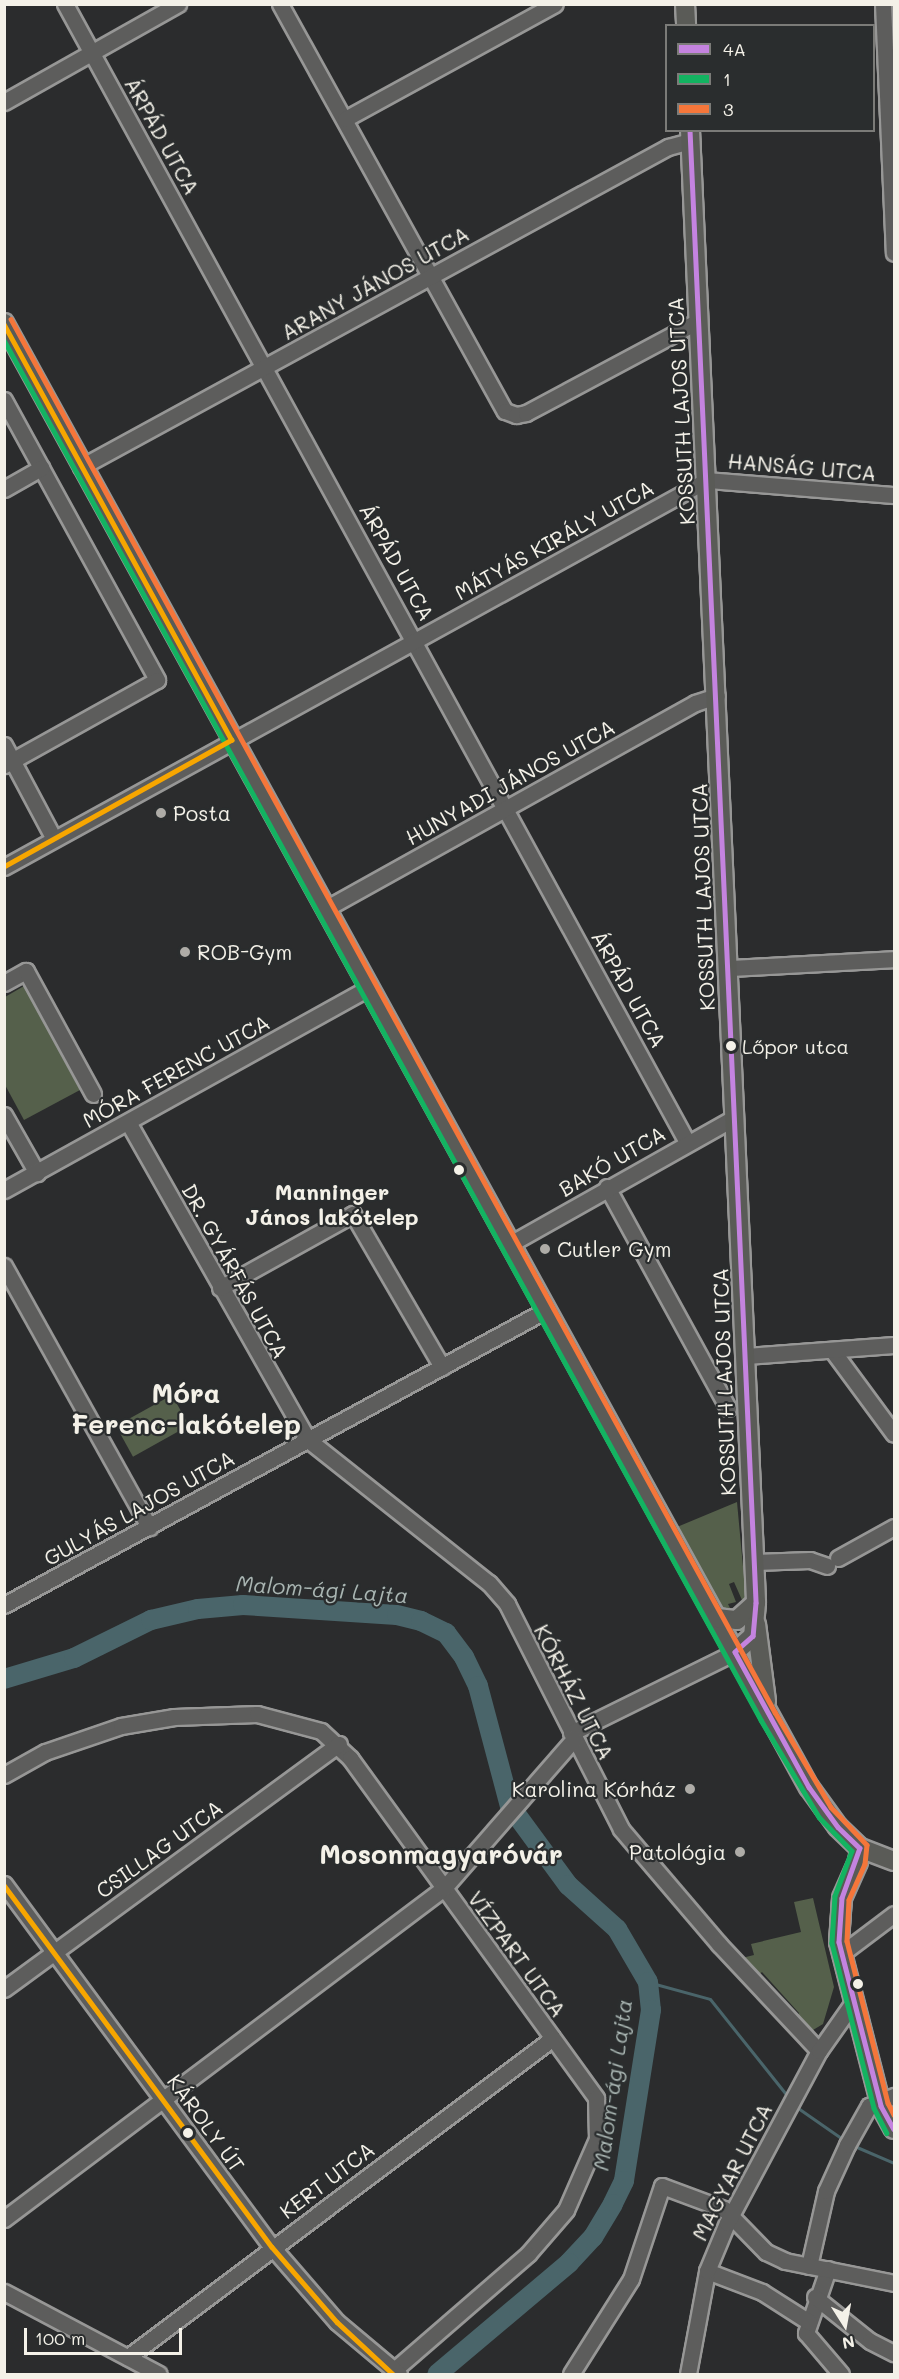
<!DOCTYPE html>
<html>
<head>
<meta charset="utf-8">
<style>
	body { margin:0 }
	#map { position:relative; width:899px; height:2379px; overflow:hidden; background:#2b2c2d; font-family:Mali,sans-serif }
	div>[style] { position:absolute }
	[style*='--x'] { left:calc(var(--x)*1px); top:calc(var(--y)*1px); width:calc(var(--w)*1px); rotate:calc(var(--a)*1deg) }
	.green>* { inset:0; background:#55604b; transform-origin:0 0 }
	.stream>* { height:3px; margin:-1.5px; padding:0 1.5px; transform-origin:1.5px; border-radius:1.5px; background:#4a656a }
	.river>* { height:20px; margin:-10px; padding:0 10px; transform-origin:10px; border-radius:10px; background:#4a656a }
	.roads { filter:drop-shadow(2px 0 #979796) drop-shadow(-2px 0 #979796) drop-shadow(0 2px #979796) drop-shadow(0 -2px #979796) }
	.minor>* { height:15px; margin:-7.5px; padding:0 7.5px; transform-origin:7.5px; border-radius:7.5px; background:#5d5d5c }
	.major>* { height:18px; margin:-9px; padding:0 9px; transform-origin:9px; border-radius:9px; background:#5a5b57 }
	.bus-1>* { height:4.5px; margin:-2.25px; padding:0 2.25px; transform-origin:2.25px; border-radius:2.25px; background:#c483df }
	.bus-2>* { height:4.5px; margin:-2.25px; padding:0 2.25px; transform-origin:2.25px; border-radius:2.25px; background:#13b361 }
	.bus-3>* { height:4.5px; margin:-2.25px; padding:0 2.25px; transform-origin:2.25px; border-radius:2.25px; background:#f5763a }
	.bus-4>* { height:4.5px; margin:-2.25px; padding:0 2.25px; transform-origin:2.25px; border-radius:2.25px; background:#f7a600 }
	.dots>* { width:16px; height:16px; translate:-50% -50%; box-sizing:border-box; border:3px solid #2a2d2e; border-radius:50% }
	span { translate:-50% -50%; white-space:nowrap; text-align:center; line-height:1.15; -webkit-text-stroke:4.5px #2a2d2e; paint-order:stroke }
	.bus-label { font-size:20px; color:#f4f1e8 }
	.left { translate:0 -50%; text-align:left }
	.street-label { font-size:21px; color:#f4f1e8 }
	.poi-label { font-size:21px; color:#f4f1e8 }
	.right { translate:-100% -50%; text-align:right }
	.neighbourhood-label { font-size:22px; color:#f4f1e8; font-weight:700 }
	.water-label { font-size:22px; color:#a9b5b2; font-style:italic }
	.district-label { font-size:27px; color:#f4f1e8; font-weight:700 }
	.frame { position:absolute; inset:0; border:6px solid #f4f1e8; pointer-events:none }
	.legend { position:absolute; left:665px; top:24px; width:210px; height:108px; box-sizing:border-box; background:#2a2d2e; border:2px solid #7b7b78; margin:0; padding:8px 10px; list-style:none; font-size:18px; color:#f4f1e8 }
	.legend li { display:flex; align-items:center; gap:12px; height:30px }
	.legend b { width:30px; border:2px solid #7b7b78 }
	.north { position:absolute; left:815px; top:2295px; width:60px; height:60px; -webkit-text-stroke:4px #2a2d2e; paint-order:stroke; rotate:169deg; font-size:16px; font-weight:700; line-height:24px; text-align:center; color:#f4f1e8 }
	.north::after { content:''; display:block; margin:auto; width:21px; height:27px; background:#f4f1e8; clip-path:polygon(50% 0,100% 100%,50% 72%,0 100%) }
	.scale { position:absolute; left:24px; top:2328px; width:158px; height:27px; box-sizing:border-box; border:3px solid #f4f1e8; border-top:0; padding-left:8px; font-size:18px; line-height:21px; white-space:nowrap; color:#f4f1e8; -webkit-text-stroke:4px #2a2d2e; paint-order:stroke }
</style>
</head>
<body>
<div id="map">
	<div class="green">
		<i style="clip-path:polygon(24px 986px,80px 1090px,24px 1120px,4px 1083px,5px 997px)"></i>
		<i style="left:172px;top:1395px;width:35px;height:64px;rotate:61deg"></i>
		<i style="clip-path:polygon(737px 1502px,746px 1599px,742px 1600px,734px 1582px,729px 1584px,736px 1602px,728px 1604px,734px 1616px,722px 1608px,677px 1527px)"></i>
		<i style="clip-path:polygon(813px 1898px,834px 1987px,823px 2024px,813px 2030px,796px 2021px,799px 2013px,762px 1972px,756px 1977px,742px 1958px,754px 1955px,751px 1944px,801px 1932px,794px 1902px)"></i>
	</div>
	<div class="stream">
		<i style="--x:648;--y:1982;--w:64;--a:15.3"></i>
		<i style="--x:710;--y:1999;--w:127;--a:51.4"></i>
		<i style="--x:795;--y:2106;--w:60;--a:34.8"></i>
		<i style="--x:852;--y:2145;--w:46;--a:23.2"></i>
	</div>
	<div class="river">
		<i style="--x:4;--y:1679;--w:73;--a:-16.7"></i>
		<i style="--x:74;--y:1658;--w:86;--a:-26.3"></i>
		<i style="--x:151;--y:1620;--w:48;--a:-13.2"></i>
		<i style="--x:198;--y:1609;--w:45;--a:-5.1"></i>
		<i style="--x:243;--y:1605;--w:154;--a:3.7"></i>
		<i style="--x:397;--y:1615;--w:25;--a:14"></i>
		<i style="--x:421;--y:1621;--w:28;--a:26"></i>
		<i style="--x:446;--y:1633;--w:30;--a:53"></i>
		<i style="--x:464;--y:1657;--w:32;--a:64"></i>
		<i style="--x:478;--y:1686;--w:124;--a:75.1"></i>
		<i style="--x:510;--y:1806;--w:98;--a:53.7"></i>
		<i style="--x:568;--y:1885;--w:66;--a:41.9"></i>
		<i style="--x:617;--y:1929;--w:61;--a:59.7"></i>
		<i style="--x:648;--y:1982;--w:28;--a:84"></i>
		<i style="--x:651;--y:2010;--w:173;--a:99"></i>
		<i style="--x:624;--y:2181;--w:25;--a:116"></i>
		<i style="--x:613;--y:2204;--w:39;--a:121"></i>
		<i style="--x:593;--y:2237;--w:35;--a:133"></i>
		<i style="--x:569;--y:2263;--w:172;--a:139.9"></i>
	</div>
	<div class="roads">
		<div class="minor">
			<i style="--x:65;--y:4;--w:1297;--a:61.34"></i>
			<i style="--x:280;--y:4;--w:465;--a:61.1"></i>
			<i style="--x:505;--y:411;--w:12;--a:20"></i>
			<i style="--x:516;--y:415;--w:10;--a:-11"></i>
			<i style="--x:526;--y:413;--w:195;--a:-28.1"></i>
			<i style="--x:883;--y:4;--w:249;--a:87.5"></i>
			<i style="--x:4;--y:102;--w:200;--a:-29.4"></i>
			<i style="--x:345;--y:119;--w:239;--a:-28.7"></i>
			<i style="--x:4;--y:400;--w:319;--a:61.3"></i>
			<i style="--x:157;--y:680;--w:175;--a:150.9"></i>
			<i style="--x:81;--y:467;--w:669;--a:-28.6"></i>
			<i style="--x:668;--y:147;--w:24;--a:-15"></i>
			<i style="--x:4;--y:489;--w:43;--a:-29.6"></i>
			<i style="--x:4;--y:745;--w:106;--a:62"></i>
			<i style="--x:4;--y:867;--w:802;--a:-28.83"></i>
			<i style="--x:707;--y:480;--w:188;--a:4.6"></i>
			<i style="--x:325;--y:909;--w:423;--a:-29.1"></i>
			<i style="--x:695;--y:703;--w:23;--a:-18"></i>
			<i style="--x:729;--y:968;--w:165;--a:-3.1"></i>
			<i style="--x:4;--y:983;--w:25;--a:-29"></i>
			<i style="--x:26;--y:971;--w:140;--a:61.4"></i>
			<i style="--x:4;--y:1115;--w:67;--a:60.4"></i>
			<i style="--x:128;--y:1122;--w:364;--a:60.5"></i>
			<i style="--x:307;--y:1439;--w:232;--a:38.4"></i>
			<i style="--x:489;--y:1583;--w:28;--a:49"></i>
			<i style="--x:507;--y:1604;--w:252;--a:63.1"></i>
			<i style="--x:621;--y:1829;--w:151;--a:49.6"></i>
			<i style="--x:719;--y:1944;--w:146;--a:46.9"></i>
			<i style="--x:607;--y:1187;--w:252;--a:61.3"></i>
			<i style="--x:4;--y:1190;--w:416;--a:-29"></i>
			<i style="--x:510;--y:1244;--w:258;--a:-29.4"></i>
			<i style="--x:4;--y:1266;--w:299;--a:60.9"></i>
			<i style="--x:220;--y:1288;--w:152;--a:-29.1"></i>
			<i style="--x:353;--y:1214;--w:177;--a:59.8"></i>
			<i style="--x:832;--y:1350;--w:104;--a:53.6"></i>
			<i style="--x:746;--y:1356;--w:148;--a:-4.3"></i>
			<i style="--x:838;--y:1558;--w:64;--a:-29"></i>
			<i style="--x:755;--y:1562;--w:55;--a:-2.1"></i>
			<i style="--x:810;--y:1560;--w:18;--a:19"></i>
			<i style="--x:4;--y:1605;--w:617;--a:-28.56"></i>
			<i style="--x:571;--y:1733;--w:183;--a:-26.3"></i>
			<i style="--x:4;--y:1775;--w:47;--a:-29.3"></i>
			<i style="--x:45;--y:1752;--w:80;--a:-18.9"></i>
			<i style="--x:121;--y:1726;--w:54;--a:-9.6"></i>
			<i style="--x:174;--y:1717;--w:83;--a:-2.1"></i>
			<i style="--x:257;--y:1714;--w:66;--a:14.9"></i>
			<i style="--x:321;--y:1731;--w:40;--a:43"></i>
			<i style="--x:350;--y:1758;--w:420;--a:54.1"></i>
			<i style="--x:596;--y:2098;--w:41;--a:88.6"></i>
			<i style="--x:597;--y:2139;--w:77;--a:113.6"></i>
			<i style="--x:566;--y:2210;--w:58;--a:130.8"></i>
			<i style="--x:528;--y:2254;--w:179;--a:139.1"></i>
			<i style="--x:4;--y:1884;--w:451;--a:53.6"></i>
			<i style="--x:272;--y:2247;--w:99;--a:49.1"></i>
			<i style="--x:337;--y:2322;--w:81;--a:40"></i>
			<i style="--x:841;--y:1954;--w:66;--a:-37"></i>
			<i style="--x:4;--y:1989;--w:415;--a:-36.2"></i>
			<i style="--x:4;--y:2219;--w:551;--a:-36.95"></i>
			<i style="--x:444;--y:1888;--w:198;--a:-48.9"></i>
			<i style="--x:809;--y:2266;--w:77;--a:-77.2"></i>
			<i style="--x:826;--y:2191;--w:51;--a:-65.5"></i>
			<i style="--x:847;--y:2145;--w:45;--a:-60.6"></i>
			<i style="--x:869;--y:2106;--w:27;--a:-22"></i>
			<i style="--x:828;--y:2269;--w:68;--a:109"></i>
			<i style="--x:806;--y:2333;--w:54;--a:49.5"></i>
			<i style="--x:707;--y:2271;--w:59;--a:20.9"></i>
			<i style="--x:762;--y:2292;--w:56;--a:32.6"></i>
			<i style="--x:4;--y:2292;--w:175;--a:27.9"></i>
			<i style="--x:815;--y:2297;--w:70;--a:38.7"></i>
			<i style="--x:870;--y:2341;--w:27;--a:27"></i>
			<i style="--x:128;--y:2357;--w:531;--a:-36.89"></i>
			<i style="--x:571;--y:2374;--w:112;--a:-57.7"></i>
			<i style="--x:631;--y:2279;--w:98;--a:-71.6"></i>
			<i style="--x:662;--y:2186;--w:66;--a:20.4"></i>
			<i style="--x:724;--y:2209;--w:60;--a:45.7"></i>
			<i style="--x:766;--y:2252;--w:21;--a:25"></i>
			<i style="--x:785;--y:2261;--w:111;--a:11.4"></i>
			<i style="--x:688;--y:2374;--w:105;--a:-79.5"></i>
			<i style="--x:707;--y:2271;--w:52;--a:-67.4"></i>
			<i style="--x:727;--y:2223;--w:195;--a:-61.9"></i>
			<i style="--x:819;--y:2051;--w:57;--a:-54.9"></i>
		</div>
		<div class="major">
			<i style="--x:685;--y:4;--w:22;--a:87"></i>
			<i style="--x:690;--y:130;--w:1474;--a:87.43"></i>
			<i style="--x:756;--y:1603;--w:33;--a:95"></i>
			<i style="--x:753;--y:1636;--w:24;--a:138"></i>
			<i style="--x:4;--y:323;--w:1671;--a:61.2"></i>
			<i style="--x:809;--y:1787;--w:49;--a:54.1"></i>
			<i style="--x:838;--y:1827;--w:30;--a:44"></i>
			<i style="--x:860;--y:1848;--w:36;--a:21"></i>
			<i style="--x:717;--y:1618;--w:20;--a:6"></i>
			<i style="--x:737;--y:1620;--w:25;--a:-42"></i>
			<i style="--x:756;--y:1624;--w:78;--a:82.6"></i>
			<i style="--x:860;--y:1848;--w:14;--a:98"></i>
			<i style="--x:858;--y:1862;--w:39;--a:114"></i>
			<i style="--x:842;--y:1898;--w:44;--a:93.9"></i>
			<i style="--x:839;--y:1942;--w:169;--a:75.6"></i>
			<i style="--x:881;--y:2106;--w:26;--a:61"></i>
		</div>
	</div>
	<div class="bus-1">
		<i style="--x:690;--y:130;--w:1474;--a:87.43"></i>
		<i style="--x:756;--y:1603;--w:33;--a:95"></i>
		<i style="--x:753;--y:1636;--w:24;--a:138"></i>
		<i style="--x:735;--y:1652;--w:154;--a:61.3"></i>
		<i style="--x:809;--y:1787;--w:49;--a:54.1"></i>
		<i style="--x:838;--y:1827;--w:30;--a:44"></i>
		<i style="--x:860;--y:1848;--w:53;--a:109.8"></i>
		<i style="--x:842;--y:1898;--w:44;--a:93.9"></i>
		<i style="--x:839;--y:1942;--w:169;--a:75.6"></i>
		<i style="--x:881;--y:2106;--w:26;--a:61"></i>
	</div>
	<div class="bus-2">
		<i style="--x:4;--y:340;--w:1574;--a:61.25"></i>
		<i style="--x:761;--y:1720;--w:113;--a:59.1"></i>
		<i style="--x:819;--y:1817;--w:47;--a:45.9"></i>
		<i style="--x:852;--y:1851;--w:48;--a:110.7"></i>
		<i style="--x:835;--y:1896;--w:47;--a:93.7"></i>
		<i style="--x:832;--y:1943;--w:170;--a:75.7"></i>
		<i style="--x:874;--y:2108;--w:28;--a:63"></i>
	</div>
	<div class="bus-3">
		<i style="--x:11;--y:319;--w:1589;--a:61.26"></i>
		<i style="--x:775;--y:1712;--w:110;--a:59.5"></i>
		<i style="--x:831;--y:1807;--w:52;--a:46.5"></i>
		<i style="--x:867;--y:1845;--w:19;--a:96"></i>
		<i style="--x:865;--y:1864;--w:39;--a:114"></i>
		<i style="--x:849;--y:1900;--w:41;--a:92.8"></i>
		<i style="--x:847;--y:1941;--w:167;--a:75.8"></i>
		<i style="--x:888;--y:2103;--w:13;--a:63"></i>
	</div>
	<div class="bus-4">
		<i style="--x:4;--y:324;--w:474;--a:61.3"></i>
		<i style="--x:232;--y:740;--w:261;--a:150.9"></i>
		<i style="--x:4;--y:1885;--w:450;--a:53.5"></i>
		<i style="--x:272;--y:2247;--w:99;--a:49.1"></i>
		<i style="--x:337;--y:2322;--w:76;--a:42.9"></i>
	</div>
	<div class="dots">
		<i style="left:161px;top:813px;background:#aeaca7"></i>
		<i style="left:185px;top:952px;background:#aeaca7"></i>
		<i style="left:731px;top:1046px;background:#f4f1e8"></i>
		<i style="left:459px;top:1170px;background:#f4f1e8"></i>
		<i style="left:545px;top:1249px;background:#aeaca7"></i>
		<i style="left:690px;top:1789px;background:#aeaca7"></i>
		<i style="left:740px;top:1852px;background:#aeaca7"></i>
		<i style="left:858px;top:1984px;background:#f4f1e8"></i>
		<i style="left:188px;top:2133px;background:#f4f1e8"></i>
	</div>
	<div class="bus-label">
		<span class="left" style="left:742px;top:1046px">Lőpor utca</span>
	</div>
	<div class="street-label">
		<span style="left:162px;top:136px;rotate:61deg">ÁRPÁD UTCA</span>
		<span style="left:375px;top:283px;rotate:-29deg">ARANY JÁNOS UTCA</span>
		<span style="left:681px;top:411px;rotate:-93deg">KOSSUTH LAJOS UTCA</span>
		<span style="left:802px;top:467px;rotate:5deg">HANSÁG UTCA</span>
		<span style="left:554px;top:540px;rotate:-29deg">MÁTYÁS KIRÁLY UTCA</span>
		<span style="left:397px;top:562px;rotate:61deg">ÁRPÁD UTCA</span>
		<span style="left:510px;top:782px;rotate:-29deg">HUNYADI JÁNOS UTCA</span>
		<span style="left:703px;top:897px;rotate:-92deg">KOSSUTH LAJOS UTCA</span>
		<span style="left:629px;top:989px;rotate:61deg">ÁRPÁD UTCA</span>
		<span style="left:176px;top:1071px;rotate:-29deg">MÓRA FERENC UTCA</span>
		<span style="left:612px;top:1161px;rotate:-30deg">BAKÓ UTCA</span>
		<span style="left:235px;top:1271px;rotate:61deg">DR. GYÁRFÁS UTCA</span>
		<span style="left:724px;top:1382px;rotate:-92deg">KOSSUTH LAJOS UTCA</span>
		<span style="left:139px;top:1508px;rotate:-29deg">GULYÁS LAJOS UTCA</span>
		<span style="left:574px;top:1692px;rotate:63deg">KÓRHÁZ UTCA</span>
		<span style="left:159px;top:1849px;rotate:-36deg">CSILLAG UTCA</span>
		<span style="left:517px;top:1954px;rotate:54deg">VÍZPART UTCA</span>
		<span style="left:206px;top:2123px;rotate:54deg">KÁROLY ÚT</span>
		<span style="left:732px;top:2172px;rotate:-63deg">MAGYAR UTCA</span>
		<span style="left:327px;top:2180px;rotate:-37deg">KERT UTCA</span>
	</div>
	<div class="poi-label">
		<span class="left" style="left:173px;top:813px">Posta</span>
		<span class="left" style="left:197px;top:952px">ROB-Gym</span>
		<span class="left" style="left:557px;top:1249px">Cutler Gym</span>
		<span class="right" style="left:676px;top:1789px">Karolina Kórház</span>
		<span class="right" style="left:726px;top:1852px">Patológia</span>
	</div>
	<div class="neighbourhood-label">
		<span style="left:332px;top:1204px">Manninger<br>János lakótelep</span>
	</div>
	<div class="water-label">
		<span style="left:322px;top:1589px;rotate:4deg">Malom-ági Lajta</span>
		<span style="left:612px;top:2085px;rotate:-82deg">Malom-ági Lajta</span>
	</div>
	<div class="district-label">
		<span style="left:186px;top:1408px">Móra<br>Ferenc-lakótelep</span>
		<span style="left:441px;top:1854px">Mosonmagyaróvár</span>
	</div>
	<div class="frame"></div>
	<ul class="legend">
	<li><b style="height:8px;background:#c483df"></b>4A</li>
	<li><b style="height:8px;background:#13b361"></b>1</li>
	<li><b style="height:8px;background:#f5763a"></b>3</li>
	</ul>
	<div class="north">N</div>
	<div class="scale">100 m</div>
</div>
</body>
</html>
